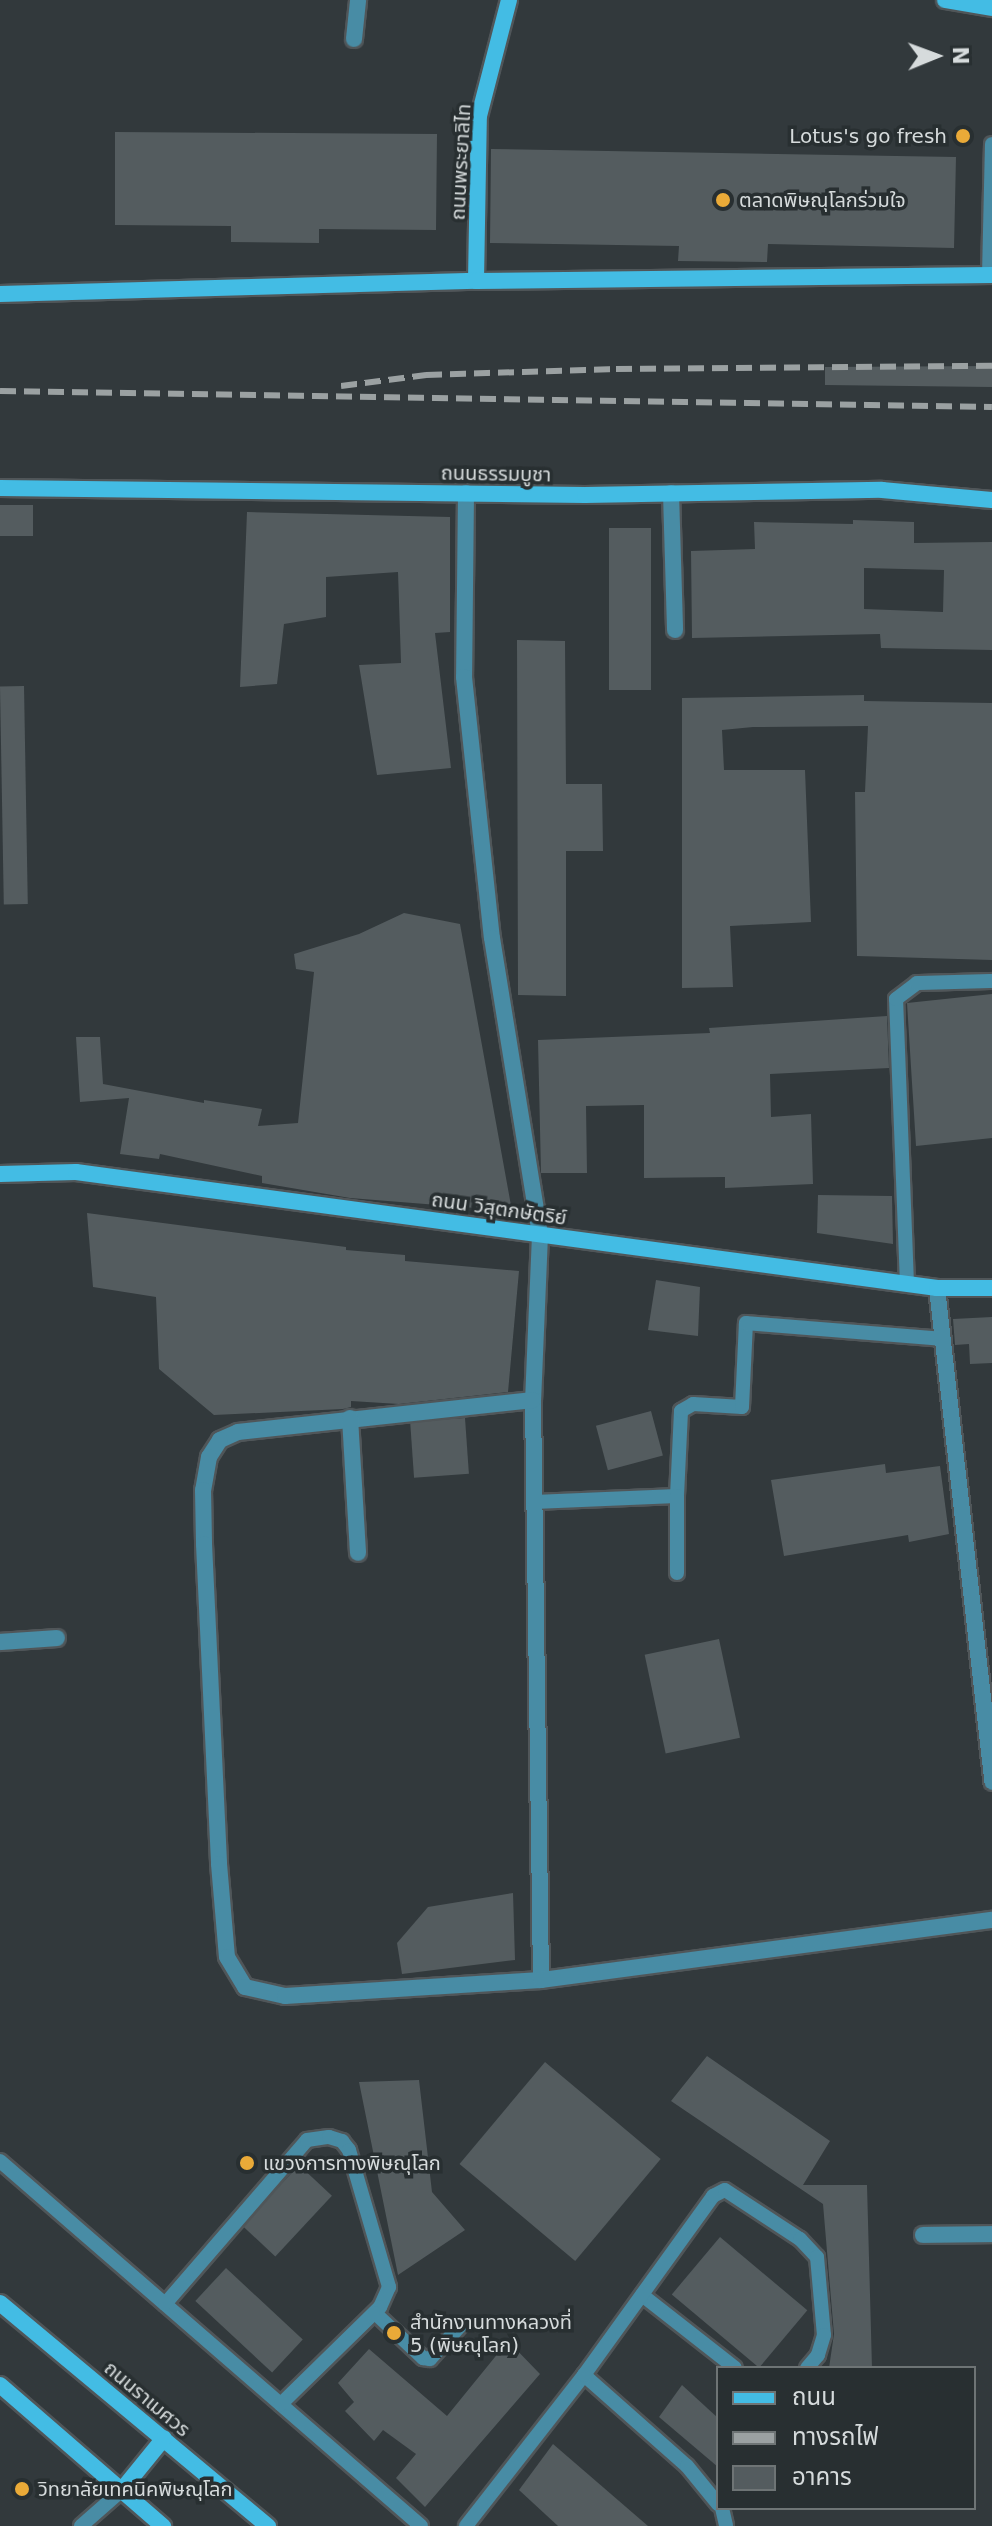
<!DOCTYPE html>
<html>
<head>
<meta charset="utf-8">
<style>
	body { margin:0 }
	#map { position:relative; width:992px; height:2526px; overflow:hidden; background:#32393c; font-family:"DejaVu Sans","Noto Sans Thai",sans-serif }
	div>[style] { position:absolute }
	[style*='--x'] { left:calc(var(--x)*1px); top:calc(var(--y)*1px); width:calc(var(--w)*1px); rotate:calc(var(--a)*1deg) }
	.building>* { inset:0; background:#545c5f; transform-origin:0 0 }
	.roads { filter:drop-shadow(2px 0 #505659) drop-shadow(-2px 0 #505659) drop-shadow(0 2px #505659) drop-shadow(0 -2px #505659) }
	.lane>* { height:14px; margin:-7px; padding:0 7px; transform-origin:7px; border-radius:7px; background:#488ca5 }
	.street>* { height:16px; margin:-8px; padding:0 8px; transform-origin:8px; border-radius:8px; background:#488ca5 }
	.secondary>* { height:16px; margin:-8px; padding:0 8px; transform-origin:8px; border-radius:8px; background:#43bce4 }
	.rail>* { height:6px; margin-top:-3px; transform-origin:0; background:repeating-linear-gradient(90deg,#9ba1a2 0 16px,transparent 0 24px) }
	.dots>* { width:22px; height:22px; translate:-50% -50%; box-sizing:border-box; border:4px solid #282f31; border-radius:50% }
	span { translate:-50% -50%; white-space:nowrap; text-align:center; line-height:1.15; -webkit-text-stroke:7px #282f31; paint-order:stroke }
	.poi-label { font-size:20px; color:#d6dbdc }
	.right { translate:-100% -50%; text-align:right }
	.left { translate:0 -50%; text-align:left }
	.street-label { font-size:20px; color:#d6dbdc }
	.legend { position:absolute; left:716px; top:2366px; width:260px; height:144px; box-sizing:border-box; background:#282f31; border:2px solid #6e7475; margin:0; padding:10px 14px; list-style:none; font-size:24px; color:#d6dbdc }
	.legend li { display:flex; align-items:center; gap:16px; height:40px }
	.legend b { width:40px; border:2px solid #6e7475 }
	.north { position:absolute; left:896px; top:16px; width:80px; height:80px; -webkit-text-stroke:6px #282f31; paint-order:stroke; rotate:89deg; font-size:22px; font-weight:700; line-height:32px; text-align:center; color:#d6dbdc }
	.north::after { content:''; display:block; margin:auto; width:28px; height:36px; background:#d6dbdc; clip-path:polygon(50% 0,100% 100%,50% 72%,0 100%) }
</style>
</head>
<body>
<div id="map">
	<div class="building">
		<i style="clip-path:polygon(115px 132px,437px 134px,436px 230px,319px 229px,319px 243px,231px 242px,231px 226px,115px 225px)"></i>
		<i style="clip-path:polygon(491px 149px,956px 157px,954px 248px,768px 244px,767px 262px,678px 261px,679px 246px,490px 243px)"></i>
		<i style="clip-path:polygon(992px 366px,992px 387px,825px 385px,825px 367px)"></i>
		<i style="left:0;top:505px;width:33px;height:31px"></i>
		<i style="clip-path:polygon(247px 512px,450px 517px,450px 632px,435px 633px,451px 768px,377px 775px,359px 665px,401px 663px,398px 572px,326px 577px,326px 617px,284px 624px,277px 684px,240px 687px)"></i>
		<i style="clip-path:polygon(evenodd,853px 520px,914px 522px,914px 543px,992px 542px,992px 650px,881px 648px,880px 634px,692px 638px,691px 551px,755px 549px,754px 522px,853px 524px,853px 520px,864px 568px,944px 570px,943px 612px,864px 609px,864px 568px)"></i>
		<i style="left:651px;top:528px;width:162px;height:42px;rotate:90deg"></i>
		<i style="clip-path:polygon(517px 640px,565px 641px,566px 784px,602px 784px,603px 851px,566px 851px,566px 996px,518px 995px)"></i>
		<i style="left:24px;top:686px;width:218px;height:24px;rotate:89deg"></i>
		<i style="clip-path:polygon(864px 695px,864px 701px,992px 703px,992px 960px,857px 956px,855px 792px,865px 792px,868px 726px,753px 727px,722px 730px,724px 770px,805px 770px,811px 922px,730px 926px,733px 987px,682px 988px,682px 698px)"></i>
		<i style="clip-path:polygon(404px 913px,460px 924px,512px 1211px,350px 1198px,262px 1183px,262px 1176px,160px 1154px,159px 1159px,120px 1154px,129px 1098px,80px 1102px,76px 1037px,100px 1037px,103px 1084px,204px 1103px,204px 1100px,262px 1109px,258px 1126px,298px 1123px,314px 972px,296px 969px,294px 954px,359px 934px)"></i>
		<i style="clip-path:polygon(992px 994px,992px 1138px,916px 1146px,907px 1003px)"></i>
		<i style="clip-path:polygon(887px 1016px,889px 1068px,770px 1074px,771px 1117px,811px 1114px,813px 1184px,725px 1188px,725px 1177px,644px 1178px,644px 1105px,586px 1106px,587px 1173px,541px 1173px,538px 1040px,710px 1033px,709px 1028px)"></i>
		<i style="clip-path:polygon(818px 1195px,892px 1196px,893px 1244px,817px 1233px)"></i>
		<i style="clip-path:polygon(87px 1213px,346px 1247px,346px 1250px,405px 1255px,405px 1261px,519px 1271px,508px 1392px,399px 1404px,351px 1401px,351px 1407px,343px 1409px,214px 1415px,159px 1369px,156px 1297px,93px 1287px)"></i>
		<i style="clip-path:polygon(656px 1280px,700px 1287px,698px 1336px,648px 1330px)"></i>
		<i style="clip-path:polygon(992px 1317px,992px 1363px,970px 1364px,969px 1344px,955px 1345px,953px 1319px)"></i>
		<i style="left:651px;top:1411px;width:46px;height:57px;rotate:75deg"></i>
		<i style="left:465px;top:1418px;width:56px;height:55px;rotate:86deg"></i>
		<i style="clip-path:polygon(885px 1464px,886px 1473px,940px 1466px,949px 1534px,909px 1542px,908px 1535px,784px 1556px,771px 1480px)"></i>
		<i style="left:719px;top:1639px;width:101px;height:76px;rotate:78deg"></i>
		<i style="clip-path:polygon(513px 1893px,515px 1960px,402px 1974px,397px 1943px,428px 1907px)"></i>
		<i style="clip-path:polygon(707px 2056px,830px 2141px,803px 2185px,867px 2185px,872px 2368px,829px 2368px,834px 2334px,823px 2204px,671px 2101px)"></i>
		<i style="left:545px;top:2062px;width:151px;height:133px;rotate:40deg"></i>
		<i style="clip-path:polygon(419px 2080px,432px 2192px,465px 2230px,398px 2275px,359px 2082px)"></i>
		<i style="left:299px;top:2165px;width:45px;height:83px;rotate:43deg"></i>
		<i style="left:720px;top:2237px;width:114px;height:75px;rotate:40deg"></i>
		<i style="left:226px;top:2268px;width:105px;height:45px;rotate:43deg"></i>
		<i style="clip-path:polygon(508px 2341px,540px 2374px,425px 2507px,396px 2478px,416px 2454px,383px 2430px,374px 2441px,345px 2411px,354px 2402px,338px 2383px,369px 2349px,447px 2416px)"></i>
		<i style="clip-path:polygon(682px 2385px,718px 2418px,718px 2467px,659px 2417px)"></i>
		<i style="clip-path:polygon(553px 2444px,648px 2526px,558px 2526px,519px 2490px)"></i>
	</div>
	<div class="roads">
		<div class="lane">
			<i style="--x:989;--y:276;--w:132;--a:-88.7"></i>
			<i style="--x:907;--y:1284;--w:285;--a:-92.2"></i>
			<i style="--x:896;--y:999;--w:26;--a:-37"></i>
			<i style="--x:917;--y:983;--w:75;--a:-1.5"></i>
			<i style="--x:677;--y:1496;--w:85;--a:-87.3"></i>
			<i style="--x:681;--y:1411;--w:14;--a:-30"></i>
			<i style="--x:693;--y:1404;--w:49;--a:3.5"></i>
			<i style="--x:742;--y:1407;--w:84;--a:-87.3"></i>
			<i style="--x:746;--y:1323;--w:198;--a:4.6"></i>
			<i style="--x:534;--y:1502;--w:143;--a:-2.4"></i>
			<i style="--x:677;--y:1496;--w:77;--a:90"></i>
			<i style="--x:0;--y:2161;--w:557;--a:40.92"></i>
			<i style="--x:642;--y:2295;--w:118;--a:38.1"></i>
			<i style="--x:165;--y:2304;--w:217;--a:-49.1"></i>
			<i style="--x:307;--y:2140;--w:22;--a:-8"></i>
			<i style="--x:329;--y:2137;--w:14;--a:17"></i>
			<i style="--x:342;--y:2141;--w:11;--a:52"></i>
			<i style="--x:349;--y:2150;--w:143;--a:73.7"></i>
			<i style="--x:389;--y:2287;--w:22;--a:114"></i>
			<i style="--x:380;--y:2307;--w:139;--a:135.6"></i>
			<i style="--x:375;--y:2313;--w:66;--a:43.2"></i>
			<i style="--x:423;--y:2358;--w:7;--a:8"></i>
			<i style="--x:430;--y:2359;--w:45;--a:-47.7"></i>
			<i style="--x:584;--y:2375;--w:137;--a:41.5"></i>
			<i style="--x:687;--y:2466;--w:49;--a:50.8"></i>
			<i style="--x:722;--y:2508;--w:18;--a:77"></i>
			<i style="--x:81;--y:2526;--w:53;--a:-41.2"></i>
			<i style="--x:466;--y:2526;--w:192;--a:-52"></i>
			<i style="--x:584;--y:2375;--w:221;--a:-54.2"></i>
			<i style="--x:713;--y:2196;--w:13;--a:-27"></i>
			<i style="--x:725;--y:2190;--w:90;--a:33.2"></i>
			<i style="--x:800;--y:2239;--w:25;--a:47"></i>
			<i style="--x:817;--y:2257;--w:78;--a:84.9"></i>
			<i style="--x:824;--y:2335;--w:21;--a:107"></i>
			<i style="--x:818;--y:2355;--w:17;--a:130"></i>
		</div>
		<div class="street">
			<i style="--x:354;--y:39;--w:39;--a:-84"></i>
			<i style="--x:466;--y:493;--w:184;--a:90.6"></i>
			<i style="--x:464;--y:677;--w:262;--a:83.9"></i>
			<i style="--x:492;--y:938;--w:301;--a:80.8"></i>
			<i style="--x:540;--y:1235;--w:165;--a:92.4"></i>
			<i style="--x:533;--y:1400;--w:580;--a:89.21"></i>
			<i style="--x:671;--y:493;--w:137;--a:88.3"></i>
			<i style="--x:937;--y:1288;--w:497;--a:83.6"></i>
			<i style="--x:533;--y:1400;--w:297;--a:173.8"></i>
			<i style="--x:238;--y:1432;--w:20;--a:156"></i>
			<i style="--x:220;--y:1440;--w:20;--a:123"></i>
			<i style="--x:209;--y:1457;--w:34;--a:100"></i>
			<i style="--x:203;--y:1490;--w:54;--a:88.9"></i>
			<i style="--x:204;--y:1544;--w:320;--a:87.3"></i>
			<i style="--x:219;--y:1864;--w:93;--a:85.1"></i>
			<i style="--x:227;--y:1957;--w:35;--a:59"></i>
			<i style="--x:245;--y:1987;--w:41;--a:12.7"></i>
			<i style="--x:285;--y:1996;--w:256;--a:-3.6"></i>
			<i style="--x:541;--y:1980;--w:455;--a:-7.6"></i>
			<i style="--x:350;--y:1418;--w:135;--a:86.6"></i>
			<i style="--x:0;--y:1642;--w:57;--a:-4"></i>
			<i style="--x:923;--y:2235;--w:69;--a:-0.8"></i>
		</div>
		<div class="secondary">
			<i style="--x:945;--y:0;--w:48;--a:9.7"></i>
			<i style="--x:476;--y:281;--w:165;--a:-89"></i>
			<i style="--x:479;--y:116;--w:120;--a:-75.5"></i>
			<i style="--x:0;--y:294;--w:476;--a:-1.6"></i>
			<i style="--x:476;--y:281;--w:516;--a:-0.67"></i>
			<i style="--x:0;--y:488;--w:585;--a:0.69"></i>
			<i style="--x:585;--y:495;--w:297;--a:-1"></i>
			<i style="--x:882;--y:490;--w:110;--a:5.2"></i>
			<i style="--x:0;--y:1174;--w:76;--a:-1.5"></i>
			<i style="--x:76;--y:1172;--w:869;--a:7.67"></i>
			<i style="--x:937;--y:1288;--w:55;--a:0"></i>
			<i style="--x:0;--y:2303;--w:349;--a:39.8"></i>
			<i style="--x:0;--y:2385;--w:216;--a:40.9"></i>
			<i style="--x:121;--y:2491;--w:68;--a:-50.9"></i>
		</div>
	</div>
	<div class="rail">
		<i style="--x:341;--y:386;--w:86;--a:-7.4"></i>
		<i style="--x:426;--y:375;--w:190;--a:-1.8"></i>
		<i style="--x:616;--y:369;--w:376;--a:-0.5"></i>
		<i style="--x:0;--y:391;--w:992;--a:0.92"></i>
	</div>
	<div class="dots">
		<i style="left:963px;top:136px;background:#eaaa38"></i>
		<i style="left:723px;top:200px;background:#eaaa38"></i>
		<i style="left:247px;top:2163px;background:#eaaa38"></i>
		<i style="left:394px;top:2333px;background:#eaaa38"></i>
		<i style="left:22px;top:2489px;background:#eaaa38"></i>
	</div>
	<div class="poi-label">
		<span class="right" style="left:947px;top:136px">Lotus's go fresh</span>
		<span class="left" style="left:739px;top:200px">ตลาดพิษณุโลกร่วมใจ</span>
		<span class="left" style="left:263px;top:2163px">แขวงการทางพิษณุโลก</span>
		<span class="left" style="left:410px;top:2334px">สำนักงานทางหลวงที่<br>5 (พิษณุโลก)</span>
		<span class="left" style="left:38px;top:2489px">วิทยาลัยเทคนิคพิษณุโลก</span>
	</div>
	<div class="street-label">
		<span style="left:461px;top:162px;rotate:-87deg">ถนนพระยาลิไท</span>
		<span style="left:496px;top:474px;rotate:1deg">ถนนธรรมบูชา</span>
		<span style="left:499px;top:1209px;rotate:8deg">ถนน วิสุตกษัตริย์</span>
		<span style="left:147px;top:2399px;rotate:40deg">ถนนราเมศวร</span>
	</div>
	<ul class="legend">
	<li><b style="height:10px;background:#43bce4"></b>ถนน</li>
	<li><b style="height:10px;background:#9ba1a2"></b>ทางรถไฟ</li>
	<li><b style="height:22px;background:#545c5f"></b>อาคาร</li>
	</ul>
	<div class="north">N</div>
</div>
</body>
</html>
